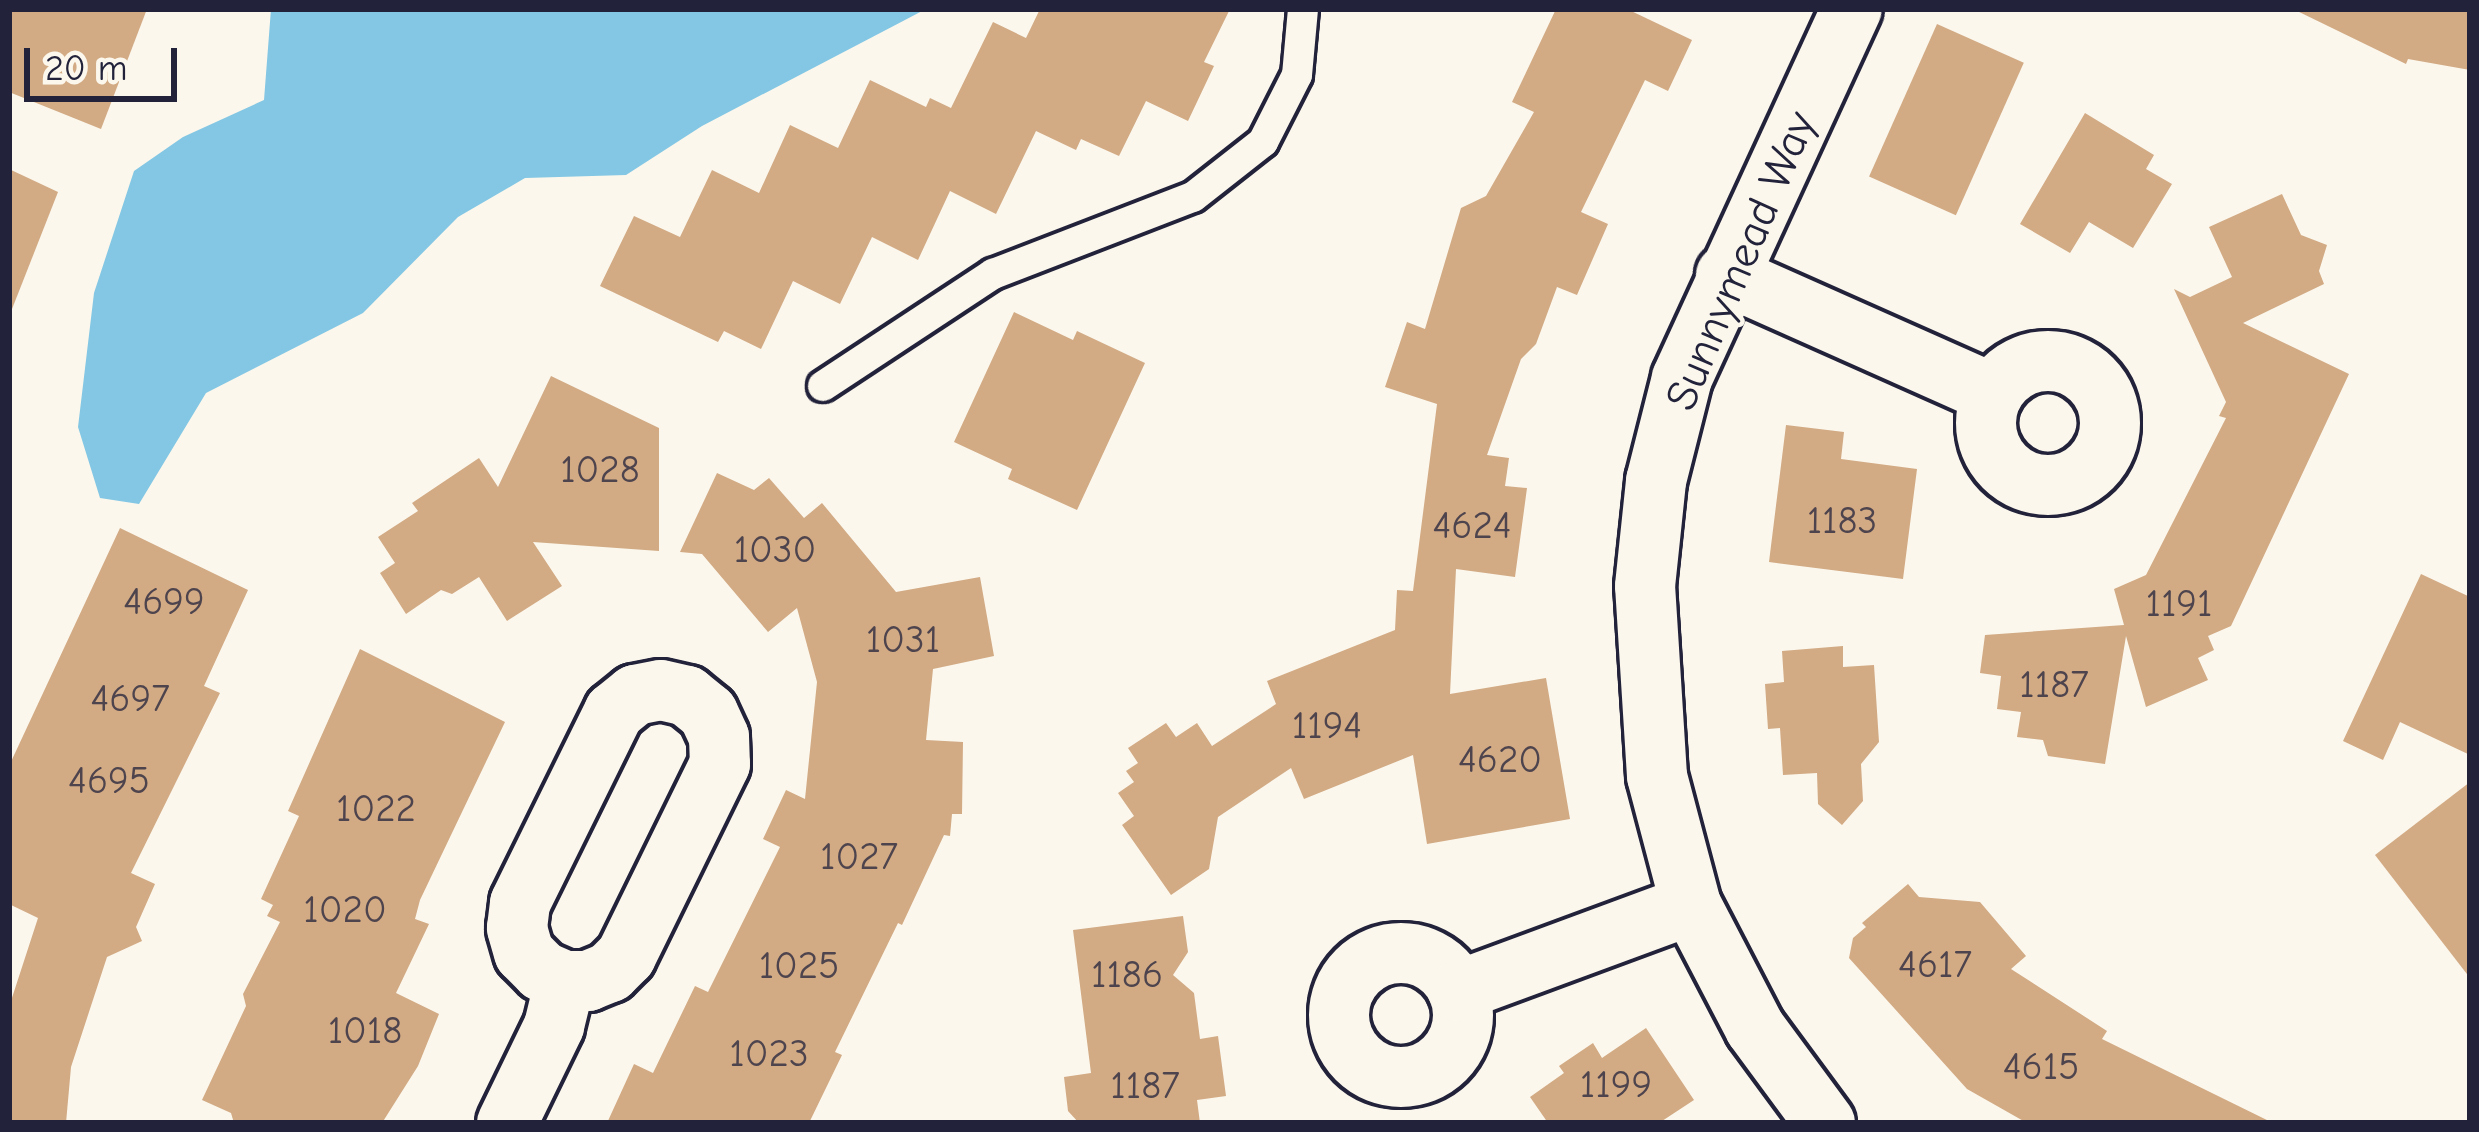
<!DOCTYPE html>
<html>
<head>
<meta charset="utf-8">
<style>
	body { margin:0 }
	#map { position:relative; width:2479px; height:1132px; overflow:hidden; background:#fbf7ec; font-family:"Comic Neue",sans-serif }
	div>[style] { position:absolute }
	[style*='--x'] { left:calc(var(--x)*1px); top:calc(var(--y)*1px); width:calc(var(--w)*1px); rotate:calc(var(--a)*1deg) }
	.water>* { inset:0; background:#83c7e4 }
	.building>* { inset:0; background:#d2aa84; transform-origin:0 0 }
	.roads { filter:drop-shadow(3px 0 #22223b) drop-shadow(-3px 0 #22223b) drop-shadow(0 3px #22223b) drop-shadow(0 -3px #22223b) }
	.lane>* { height:30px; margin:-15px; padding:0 15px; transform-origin:15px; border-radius:15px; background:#fbf7ec }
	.street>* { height:60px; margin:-30px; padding:0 30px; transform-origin:30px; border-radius:30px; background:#fbf7ec }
	.street>.ring { margin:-30px; padding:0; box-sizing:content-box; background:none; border:60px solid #fbf7ec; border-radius:50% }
	span { translate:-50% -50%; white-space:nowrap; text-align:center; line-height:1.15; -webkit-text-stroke:9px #fbf7ec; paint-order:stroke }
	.number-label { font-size:39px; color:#4e444d }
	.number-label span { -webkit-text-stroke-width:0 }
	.street-label { font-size:45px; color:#22223b }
	.frame { position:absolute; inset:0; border:12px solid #22223b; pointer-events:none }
	.scale { position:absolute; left:24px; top:48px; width:153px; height:54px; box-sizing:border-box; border:6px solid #22223b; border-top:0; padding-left:15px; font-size:36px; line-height:42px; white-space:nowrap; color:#22223b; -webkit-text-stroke:9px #fbf7ec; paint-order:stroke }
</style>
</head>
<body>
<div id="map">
	<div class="water">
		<i style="clip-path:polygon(271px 9px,926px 9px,702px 126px,626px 175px,525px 178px,458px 217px,363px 313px,206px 393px,139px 504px,100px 498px,78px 427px,94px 293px,134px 171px,183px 137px,264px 100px)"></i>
	</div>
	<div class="building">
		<i style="clip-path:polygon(9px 9px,147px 9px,101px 129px,9px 92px)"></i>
		<i style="clip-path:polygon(1040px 9px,1230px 9px,1204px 62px,1214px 66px,1188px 121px,1146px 101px,1119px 156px,1081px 139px,1076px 150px,1036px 131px,996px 214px,950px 191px,918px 260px,872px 237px,840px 304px,793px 281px,761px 349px,724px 331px,718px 342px,600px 286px,634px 216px,680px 237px,712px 170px,759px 193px,790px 125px,838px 148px,870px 80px,926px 107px,930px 98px,951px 108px,993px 22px,1026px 38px)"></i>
		<i style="clip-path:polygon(1556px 9px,1627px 9px,1692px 40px,1668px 91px,1645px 80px,1581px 212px,1608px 224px,1577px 295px,1557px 287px,1536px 344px,1521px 359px,1487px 455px,1509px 458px,1505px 486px,1527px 488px,1515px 577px,1456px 569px,1450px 694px,1546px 678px,1570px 819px,1427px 844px,1413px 755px,1304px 799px,1291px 768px,1218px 817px,1209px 869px,1171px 895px,1122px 825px,1134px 816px,1118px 793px,1134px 782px,1126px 771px,1138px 763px,1128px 748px,1166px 723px,1176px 737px,1197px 723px,1212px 746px,1276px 704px,1267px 681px,1395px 630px,1397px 590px,1413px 591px,1437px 404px,1385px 387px,1407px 322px,1425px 329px,1461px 208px,1486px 196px,1534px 112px,1512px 102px)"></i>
		<i style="clip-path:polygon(2293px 9px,2470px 9px,2470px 70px,2408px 59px,2406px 64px)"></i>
		<i style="left:1937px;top:24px;width:95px;height:167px;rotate:24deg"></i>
		<i style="clip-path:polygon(2085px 113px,2154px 155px,2146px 169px,2172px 184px,2133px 248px,2089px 222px,2070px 253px,2020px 224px)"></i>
		<i style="clip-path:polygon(9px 169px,58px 192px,12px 309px,9px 309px)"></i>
		<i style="clip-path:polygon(2282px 194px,2301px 235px,2327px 245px,2319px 271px,2324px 284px,2243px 323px,2349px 374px,2231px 626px,2208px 636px,2214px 650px,2198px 658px,2208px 680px,2146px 707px,2126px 636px,2105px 764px,2048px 756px,2043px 740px,2017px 737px,2021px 712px,1997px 709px,2001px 676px,1980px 673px,1985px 635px,2124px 625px,2114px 589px,2146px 575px,2226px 418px,2219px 416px,2226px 402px,2174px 289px,2190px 297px,2232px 277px,2209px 227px)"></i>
		<i style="clip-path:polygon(1014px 312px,1073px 340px,1077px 331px,1145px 363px,1077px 510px,1008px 479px,1012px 469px,954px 442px)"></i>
		<i style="clip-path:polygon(551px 376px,659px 428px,659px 551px,533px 542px,562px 586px,507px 621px,479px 577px,452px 594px,441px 590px,406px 614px,380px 573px,395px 563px,378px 537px,418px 511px,412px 503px,479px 458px,498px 487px)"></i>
		<i style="clip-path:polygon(1786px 425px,1844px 432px,1841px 459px,1917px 469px,1903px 579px,1769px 562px)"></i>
		<i style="clip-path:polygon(717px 473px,754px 490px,769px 478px,804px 518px,822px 503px,896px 592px,980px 577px,994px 656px,933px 669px,926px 740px,963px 742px,962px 814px,952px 814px,950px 836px,944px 835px,902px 925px,898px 923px,835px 1052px,842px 1055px,809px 1123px,607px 1123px,634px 1064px,653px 1073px,695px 986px,708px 992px,780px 847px,763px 839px,786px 790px,805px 799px,817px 682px,797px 608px,768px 632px,702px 554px,680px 552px)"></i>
		<i style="clip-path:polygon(120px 528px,248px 590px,204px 686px,220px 693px,131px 873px,155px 884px,136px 927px,142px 941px,107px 957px,71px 1067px,66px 1123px,9px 1123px,9px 1007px,38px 918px,9px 904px,9px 766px)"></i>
		<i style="clip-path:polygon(2421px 574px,2470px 597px,2470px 755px,2400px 722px,2383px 760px,2343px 741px)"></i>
		<i style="clip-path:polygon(1843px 646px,1843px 667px,1874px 665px,1879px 742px,1861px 764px,1863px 801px,1842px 825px,1818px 804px,1817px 773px,1783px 775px,1780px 728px,1768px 729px,1765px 684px,1784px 682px,1782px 651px)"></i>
		<i style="clip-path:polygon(360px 649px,505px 722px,420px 900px,415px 919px,429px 924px,396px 993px,439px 1014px,418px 1066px,382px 1123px,234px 1123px,231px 1113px,202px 1100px,246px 1006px,243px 994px,280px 922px,267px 916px,273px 905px,261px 899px,299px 816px,288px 811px)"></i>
		<i style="clip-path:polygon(2470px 782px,2470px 978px,2375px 855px)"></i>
		<i style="clip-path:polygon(1908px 884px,1919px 897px,1980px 902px,2026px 956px,2011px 969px,2107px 1031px,2102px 1039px,2273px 1123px,2027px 1123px,1967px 1089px,1849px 958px,1853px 938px,1866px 927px,1862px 923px)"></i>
		<i style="clip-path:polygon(1183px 916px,1188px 952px,1173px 975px,1194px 993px,1200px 1039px,1218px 1036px,1226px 1096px,1197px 1100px,1200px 1123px,1079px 1123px,1068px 1111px,1064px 1077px,1091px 1073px,1073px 930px)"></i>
		<i style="clip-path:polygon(1646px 1028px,1694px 1100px,1659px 1123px,1548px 1123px,1530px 1097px,1564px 1073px,1559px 1066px,1593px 1043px,1602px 1058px)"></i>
	</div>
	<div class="roads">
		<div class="lane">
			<i style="--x:823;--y:386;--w:204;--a:-33.4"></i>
			<i style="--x:993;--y:274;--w:214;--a:-21.1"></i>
			<i style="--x:1193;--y:197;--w:89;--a:-38.2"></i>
			<i style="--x:1263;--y:142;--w:75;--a:-63.1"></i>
			<i style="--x:1297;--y:75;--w:66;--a:-84.8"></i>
		</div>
		<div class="street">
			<i style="--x:1726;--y:275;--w:292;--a:24"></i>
			<i class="ring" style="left:1986px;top:361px;width:64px;height:64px"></i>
			<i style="--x:661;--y:690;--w:27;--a:13"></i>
			<i style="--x:687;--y:696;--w:27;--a:39"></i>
			<i style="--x:708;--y:713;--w:26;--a:65"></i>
			<i style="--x:719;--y:737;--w:27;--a:88"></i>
			<i style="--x:720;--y:764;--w:214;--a:116.1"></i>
			<i style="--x:626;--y:956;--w:23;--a:135"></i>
			<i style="--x:610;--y:972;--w:24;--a:158"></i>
			<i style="--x:588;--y:981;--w:23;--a:180"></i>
			<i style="--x:565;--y:981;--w:25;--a:-157"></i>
			<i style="--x:542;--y:971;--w:25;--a:-135"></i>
			<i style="--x:524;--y:953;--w:26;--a:-106"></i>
			<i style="--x:517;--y:928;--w:25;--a:-83"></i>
			<i style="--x:520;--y:903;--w:213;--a:-63.8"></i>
			<i style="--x:614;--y:712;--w:27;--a:-39"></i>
			<i style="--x:635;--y:695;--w:26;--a:-11"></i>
			<i class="ring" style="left:1339px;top:953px;width:64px;height:64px"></i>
			<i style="--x:1458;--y:991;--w:248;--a:-20.3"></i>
			<i style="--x:507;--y:1123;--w:108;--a:-64.1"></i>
			<i style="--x:554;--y:1026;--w:46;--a:-76.3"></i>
			<i style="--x:1825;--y:1123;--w:118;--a:-126.4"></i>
			<i style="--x:1755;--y:1028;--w:139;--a:-117.5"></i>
			<i style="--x:1691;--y:905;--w:133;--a:-104.8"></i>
			<i style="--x:1657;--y:776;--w:190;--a:-93.6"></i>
			<i style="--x:1645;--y:586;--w:106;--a:-84"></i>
			<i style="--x:1656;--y:481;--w:106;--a:-75.8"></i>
			<i style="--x:1682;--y:378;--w:406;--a:-65.3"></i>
		</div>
	</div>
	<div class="number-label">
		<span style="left:600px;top:470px">1028</span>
		<span style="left:1842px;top:521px">1183</span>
		<span style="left:1472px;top:526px">4624</span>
		<span style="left:775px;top:550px">1030</span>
		<span style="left:164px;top:602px">4699</span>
		<span style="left:2179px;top:604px">1191</span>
		<span style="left:903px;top:640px">1031</span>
		<span style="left:2054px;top:685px">1187</span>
		<span style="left:130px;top:699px">4697</span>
		<span style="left:1327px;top:726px">1194</span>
		<span style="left:1500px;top:760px">4620</span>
		<span style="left:109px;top:781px">4695</span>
		<span style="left:376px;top:809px">1022</span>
		<span style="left:859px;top:857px">1027</span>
		<span style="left:345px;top:910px">1020</span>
		<span style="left:1935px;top:965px">4617</span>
		<span style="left:799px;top:966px">1025</span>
		<span style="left:1127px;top:975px">1186</span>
		<span style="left:365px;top:1031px">1018</span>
		<span style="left:769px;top:1054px">1023</span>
		<span style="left:2041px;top:1067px">4615</span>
		<span style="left:1616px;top:1085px">1199</span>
		<span style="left:1145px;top:1086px">1187</span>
	</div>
	<div class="street-label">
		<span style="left:1741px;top:261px;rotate:-67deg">Sunnymead Way</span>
	</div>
	<div class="frame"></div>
	<div class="scale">20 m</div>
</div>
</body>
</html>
